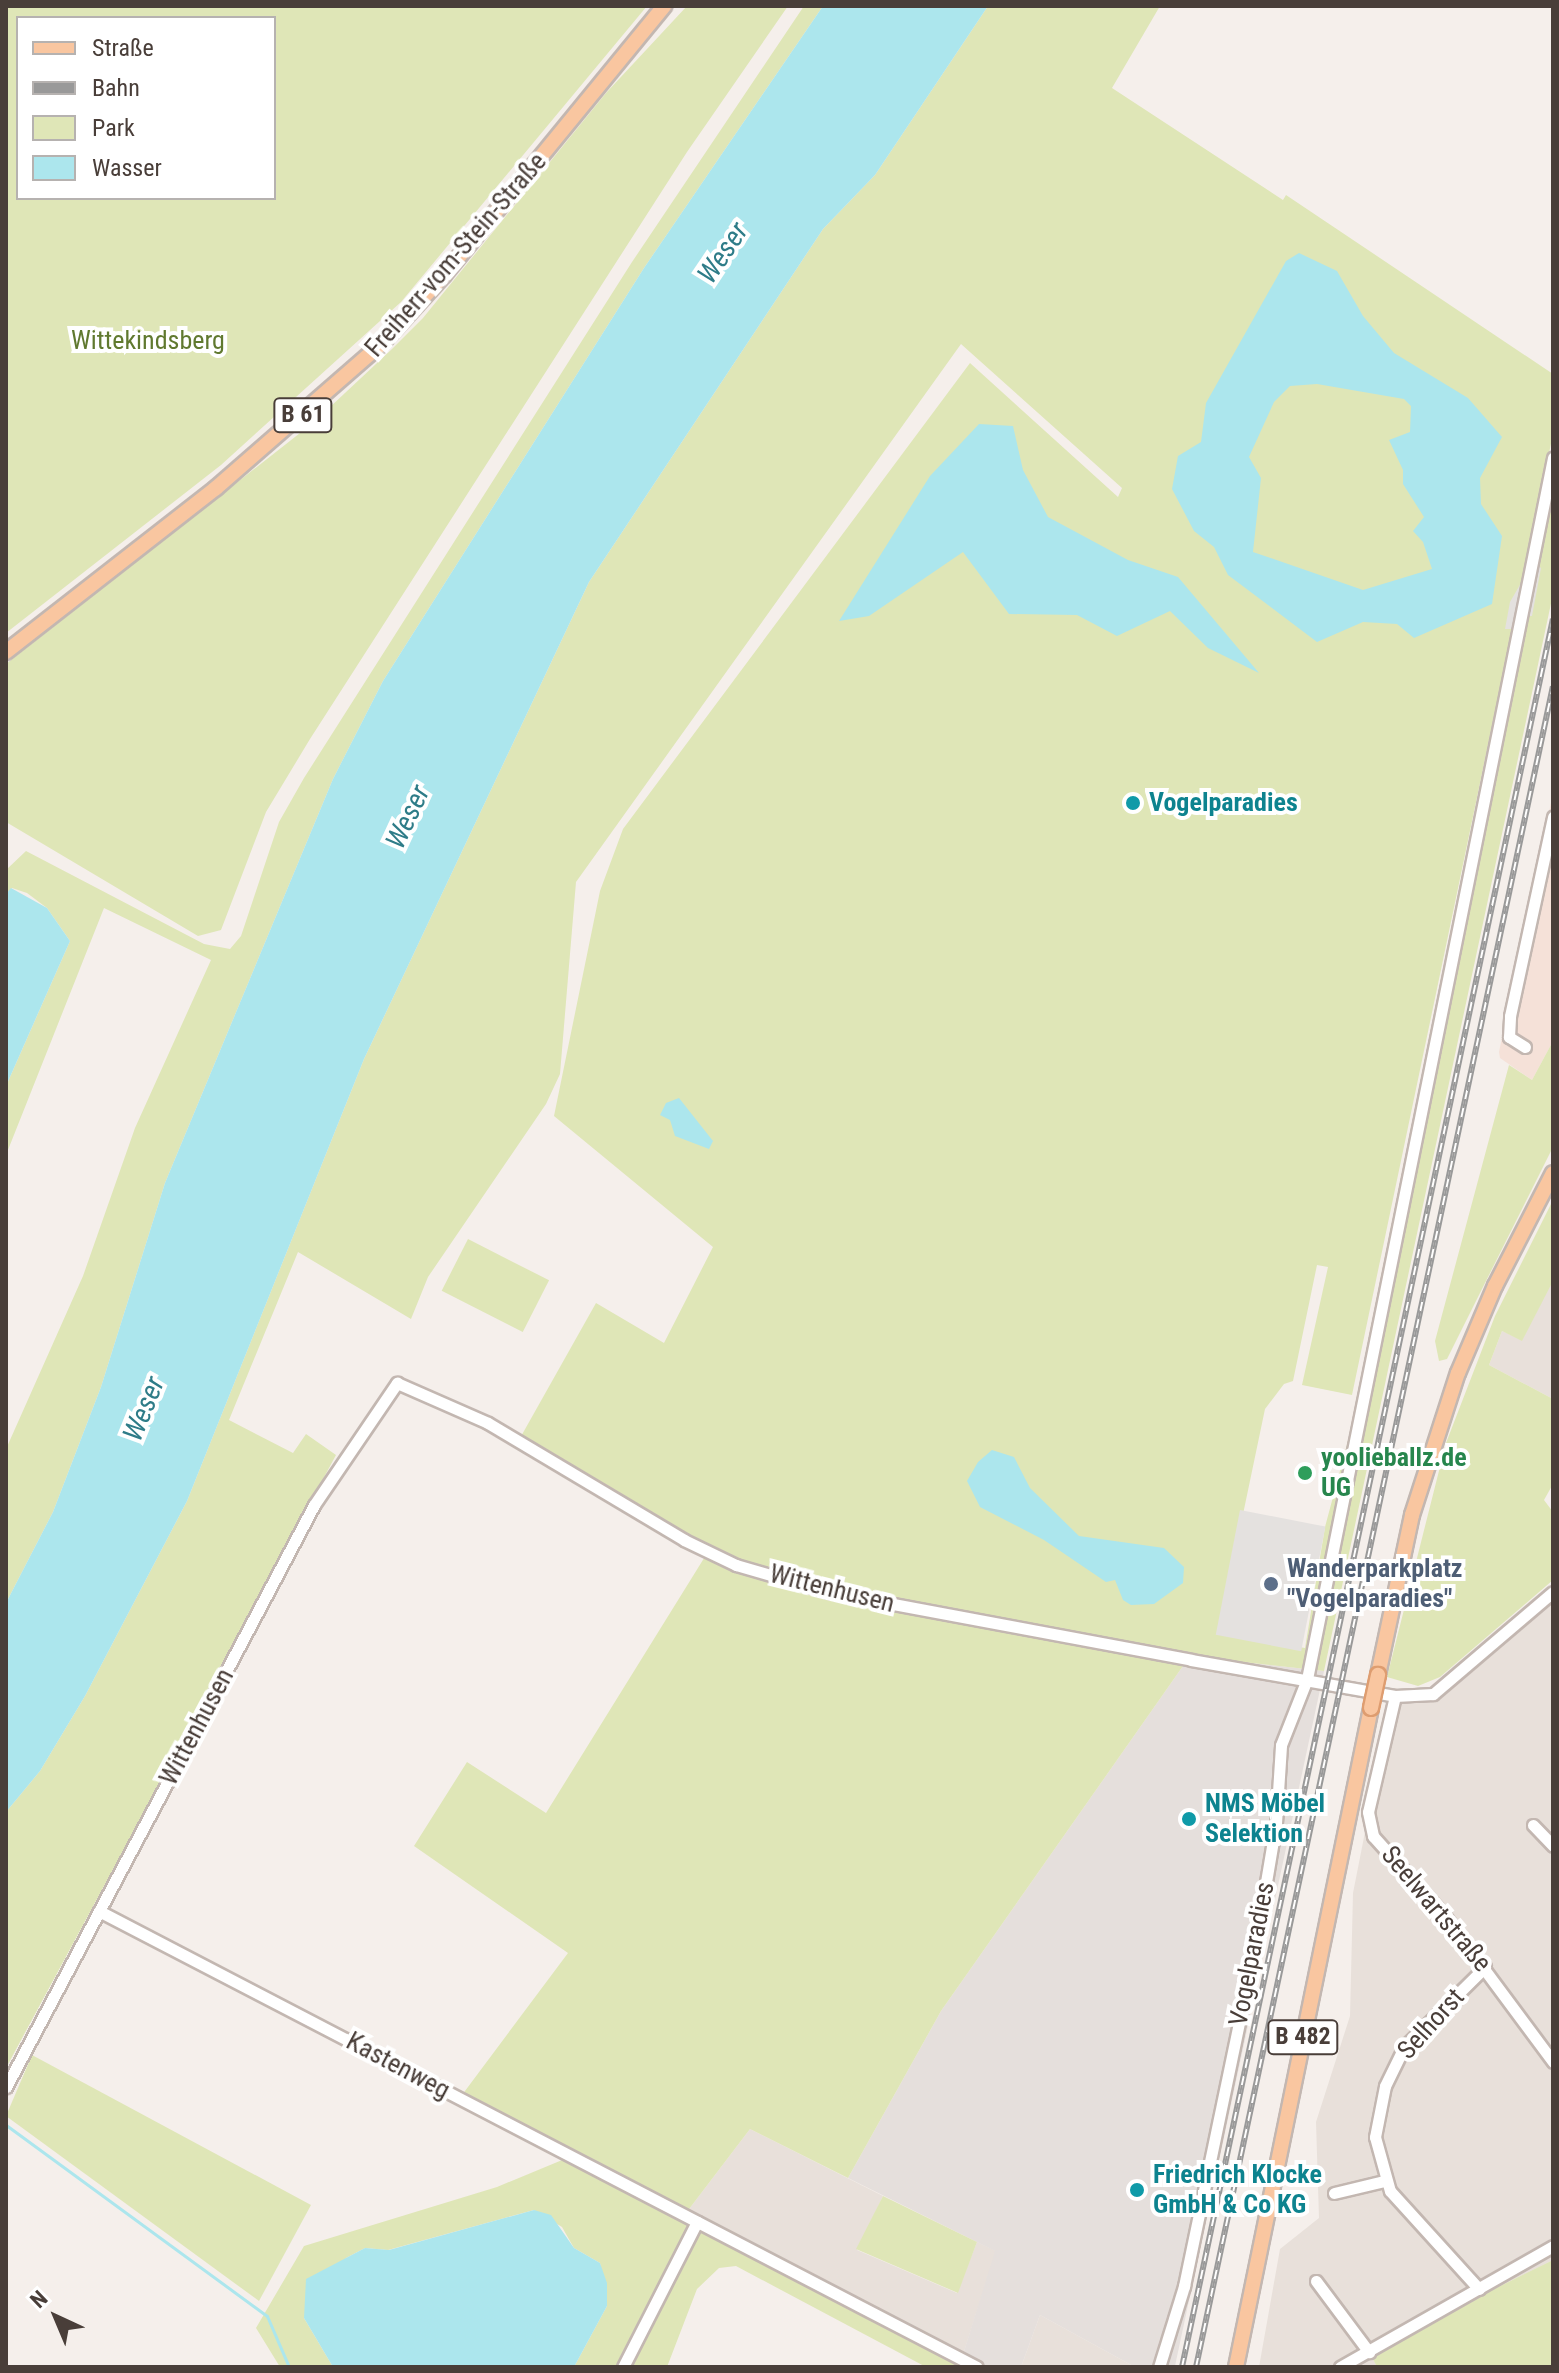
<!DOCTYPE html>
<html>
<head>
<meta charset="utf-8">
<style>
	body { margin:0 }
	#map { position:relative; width:1559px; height:2373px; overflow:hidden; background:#f5efeb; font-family:"Roboto Condensed",sans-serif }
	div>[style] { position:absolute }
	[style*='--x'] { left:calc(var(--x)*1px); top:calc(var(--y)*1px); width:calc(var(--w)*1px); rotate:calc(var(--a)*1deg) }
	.residential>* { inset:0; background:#e8e0da }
	.commercial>* { inset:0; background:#f5e1d8 }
	.industrial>* { inset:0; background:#e5dfdc }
	.green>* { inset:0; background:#dfe6b7; transform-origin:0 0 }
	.parking>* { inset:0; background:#e4e1df; transform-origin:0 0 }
	.water>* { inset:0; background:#ace6ed }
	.stream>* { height:3px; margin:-1.5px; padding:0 1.5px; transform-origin:1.5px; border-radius:1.5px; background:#ace6ed }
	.roads { filter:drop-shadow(2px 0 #c3b7b1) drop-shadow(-2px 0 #c3b7b1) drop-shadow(0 2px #c3b7b1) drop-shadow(0 -2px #c3b7b1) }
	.minor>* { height:11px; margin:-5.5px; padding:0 5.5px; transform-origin:5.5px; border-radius:5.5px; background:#fff }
	.major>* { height:14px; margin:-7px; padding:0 7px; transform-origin:7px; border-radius:7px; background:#f9c6a0 }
	.rail>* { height:6px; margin-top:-3px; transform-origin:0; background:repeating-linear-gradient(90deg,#fff 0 9px,#999 0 18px); box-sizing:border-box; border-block:2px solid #999 }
	.bridges { filter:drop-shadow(2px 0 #de9d70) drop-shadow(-2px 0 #de9d70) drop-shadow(0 2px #de9d70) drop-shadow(0 -2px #de9d70) }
	.major-bridge>* { height:14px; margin:-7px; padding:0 7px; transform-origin:7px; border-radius:7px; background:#f9c6a0 }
	.dots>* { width:22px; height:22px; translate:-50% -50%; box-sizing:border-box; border:4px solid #fff; border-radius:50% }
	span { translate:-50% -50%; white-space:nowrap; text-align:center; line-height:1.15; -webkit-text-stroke:8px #fff; paint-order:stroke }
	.shield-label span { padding:2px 6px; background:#fff; border:2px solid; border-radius:6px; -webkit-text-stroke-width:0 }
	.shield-label { font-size:24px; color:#493e39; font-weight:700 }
	.street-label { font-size:26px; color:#493e39 }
	.park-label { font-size:26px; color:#60792f }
	.culture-label { font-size:26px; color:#0d838f; font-weight:700 }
	.left { translate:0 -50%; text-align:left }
	.leisure-label { font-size:26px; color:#27864d; font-weight:700 }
	.service-label { font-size:26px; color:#4e5e75; font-weight:700 }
	.water-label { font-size:28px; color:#2e7c88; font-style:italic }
	.frame { position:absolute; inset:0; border:8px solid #493e39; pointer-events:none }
	.legend { position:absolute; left:16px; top:16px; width:260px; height:184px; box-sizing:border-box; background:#fff; border:2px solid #b6b2b0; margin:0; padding:10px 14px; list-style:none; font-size:24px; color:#493e39 }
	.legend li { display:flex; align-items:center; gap:16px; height:40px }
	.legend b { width:40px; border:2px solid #b6b2b0 }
	.north { position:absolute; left:16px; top:2277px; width:80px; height:80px; -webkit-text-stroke:6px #fff; paint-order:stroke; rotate:316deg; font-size:22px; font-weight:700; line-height:32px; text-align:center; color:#493e39 }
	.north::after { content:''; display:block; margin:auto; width:28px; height:36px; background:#493e39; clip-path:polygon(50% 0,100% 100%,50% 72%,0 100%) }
</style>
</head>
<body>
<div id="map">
	<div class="residential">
		<i style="clip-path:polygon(1553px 1280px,1553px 1399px,1489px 1365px,1502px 1331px,1522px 1340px)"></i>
		<i style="clip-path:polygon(1553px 1593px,1553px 2260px,1370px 2351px,1377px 2367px,1259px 2367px,1280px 2249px,1319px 2218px,1316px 2122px,1350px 2016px,1353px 1893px,1391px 1700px,1428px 1699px)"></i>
		<i style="clip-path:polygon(750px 2129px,883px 2196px,857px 2250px,957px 2293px,977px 2242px,996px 2251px,961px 2361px,683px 2217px)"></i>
		<i style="clip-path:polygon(1040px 2315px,1133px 2366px,1157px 2363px,1175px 2367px,1021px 2367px)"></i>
	</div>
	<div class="commercial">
		<i style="clip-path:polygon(1553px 793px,1553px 1041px,1532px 1080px,1500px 1058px,1499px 1052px)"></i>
	</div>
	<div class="industrial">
		<i style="clip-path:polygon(1190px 1656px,1324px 1671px,1175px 2366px,1133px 2366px,1040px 2315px,1021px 2367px,972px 2367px,961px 2361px,995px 2251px,848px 2178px,941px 2011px)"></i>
	</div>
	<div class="green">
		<i style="clip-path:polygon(evenodd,6px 6px,647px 6px,401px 302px,221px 465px,6px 633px,6px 6px,18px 18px,274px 18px,274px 198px,18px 198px,18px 18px)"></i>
		<i style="clip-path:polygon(687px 6px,788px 6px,687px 152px,310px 739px,266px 812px,221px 930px,198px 936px,6px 822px,6px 664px,314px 422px,392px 349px,423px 318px,606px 93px)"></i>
		<i style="clip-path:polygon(804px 6px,823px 6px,644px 268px,383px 681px,333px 779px,165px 1183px,101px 1387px,53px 1512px,6px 1603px,6px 1449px,83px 1276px,135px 1128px,211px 960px,104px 908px,6px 1155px,6px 1086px,70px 941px,47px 908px,27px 893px,12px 888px,6px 894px,6px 870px,26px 851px,204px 944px,230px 949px,241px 936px,279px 822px,304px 778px,632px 262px)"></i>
		<i style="clip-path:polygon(988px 6px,1160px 6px,1112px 88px,1283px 200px,1286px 195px,1553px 374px,1553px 434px,1352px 1395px,1302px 1385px,1328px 1267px,1317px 1265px,1293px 1381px,1284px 1384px,1265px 1409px,1218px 1634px,1305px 1648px,1325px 1527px,1394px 1268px,1553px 495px,1553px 594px,1324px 1671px,1190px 1656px,941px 2011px,848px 2178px,750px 2129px,683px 2217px,972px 2367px,926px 2367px,736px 2266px,719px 2268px,697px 2289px,667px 2367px,574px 2367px,607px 2306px,600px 2263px,574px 2248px,562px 2227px,534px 2210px,388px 2250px,365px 2248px,346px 2258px,304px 2318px,333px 2367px,280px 2367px,256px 2328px,304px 2246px,497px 2187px,567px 2158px,459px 2099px,568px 1953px,414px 1846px,467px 1762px,546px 1813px,706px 1555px,515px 1447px,596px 1303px,664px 1343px,713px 1247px,554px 1116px,600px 891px,623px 829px,970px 363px,1118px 497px,1122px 488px,961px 344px,576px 882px,560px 1074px,546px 1104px,428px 1277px,411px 1319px,298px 1252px,229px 1420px,293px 1453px,306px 1434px,336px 1455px,6px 2068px,6px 1812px,40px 1771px,85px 1696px,187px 1501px,364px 1059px,589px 582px,823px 229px,875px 175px)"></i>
		<i style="clip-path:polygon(1553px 1041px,1553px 1147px,1447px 1359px,1439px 1361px,1435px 1341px,1509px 1065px,1532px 1080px)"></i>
		<i style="clip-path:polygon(1553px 1200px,1553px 1281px,1522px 1341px,1502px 1331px,1489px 1365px,1553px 1399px,1553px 1484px,1544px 1500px,1553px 1512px,1553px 1580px,1440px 1677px,1418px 1686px,1387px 1677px,1446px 1443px,1495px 1316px)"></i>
		<i style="left:468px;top:1239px;width:91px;height:58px;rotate:27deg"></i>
		<i style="clip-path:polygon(32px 2055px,311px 2205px,259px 2301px,6px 2116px)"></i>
		<i style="clip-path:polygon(883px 2196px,977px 2242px,958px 2293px,856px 2249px)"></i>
		<i style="clip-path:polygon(1553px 2260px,1553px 2367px,1377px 2367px,1369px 2351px)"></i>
	</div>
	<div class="parking">
		<i style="clip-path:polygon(1533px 562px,1541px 568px,1532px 616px,1524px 616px,1514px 629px,1505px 629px,1510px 602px)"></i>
		<i style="left:1240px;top:1510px;width:87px;height:127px;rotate:11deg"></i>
	</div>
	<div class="water">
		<i style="clip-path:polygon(823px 6px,988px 6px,875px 175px,823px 229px,589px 582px,364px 1059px,187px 1501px,85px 1696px,40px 1771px,6px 1812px,6px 1603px,53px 1512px,101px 1387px,165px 1183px,333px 779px,383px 681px,644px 268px)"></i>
		<i style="clip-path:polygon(evenodd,1299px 253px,1337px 271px,1363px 316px,1394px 353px,1468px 398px,1502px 437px,1480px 478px,1481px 504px,1502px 536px,1492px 604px,1414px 638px,1397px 624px,1363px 622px,1317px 642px,1228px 575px,1214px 547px,1194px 531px,1172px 489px,1178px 456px,1201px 442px,1206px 403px,1286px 261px,1299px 253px,1317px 384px,1404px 399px,1411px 406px,1410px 432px,1389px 440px,1403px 470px,1403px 484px,1424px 517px,1413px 531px,1423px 542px,1432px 569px,1363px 590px,1253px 552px,1261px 478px,1249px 457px,1274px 402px,1290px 386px,1317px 384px)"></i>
		<i style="clip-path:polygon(979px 424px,1013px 426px,1023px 470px,1048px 517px,1128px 560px,1178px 577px,1259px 673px,1208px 648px,1170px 611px,1117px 636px,1077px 615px,1009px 614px,963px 552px,869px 616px,839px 621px,930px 476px)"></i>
		<i style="clip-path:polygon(11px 888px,47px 908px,70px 941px,6px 1086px,6px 894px)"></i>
		<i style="clip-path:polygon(679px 1098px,713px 1141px,709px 1149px,675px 1136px,670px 1120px,660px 1115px,666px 1103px)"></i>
		<i style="clip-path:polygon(992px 1450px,1014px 1457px,1030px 1488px,1079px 1536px,1164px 1548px,1184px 1567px,1183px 1583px,1154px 1604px,1131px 1605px,1123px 1600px,1115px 1580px,1106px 1582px,1044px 1540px,980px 1507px,967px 1481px,978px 1462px)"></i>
		<i style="clip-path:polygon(534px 2210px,551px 2215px,574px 2248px,600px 2263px,607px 2283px,607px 2306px,574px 2367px,333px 2367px,304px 2318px,306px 2279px,365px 2248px,389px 2250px)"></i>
	</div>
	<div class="stream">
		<i style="--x:6;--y:2125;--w:323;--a:36.2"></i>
		<i style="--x:267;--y:2316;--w:56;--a:66.7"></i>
	</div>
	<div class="roads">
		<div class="minor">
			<i style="--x:1525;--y:1047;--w:19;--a:-148"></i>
			<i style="--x:1509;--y:1037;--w:21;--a:-87"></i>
			<i style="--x:1510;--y:1016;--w:204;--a:-77.8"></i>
			<i style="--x:1395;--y:1696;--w:119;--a:103.1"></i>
			<i style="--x:1368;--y:1812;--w:25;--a:78"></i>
			<i style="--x:1373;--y:1836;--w:106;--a:48.1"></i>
			<i style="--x:1444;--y:1915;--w:183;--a:53.4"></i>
			<i style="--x:1533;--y:1825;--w:29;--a:46"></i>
			<i style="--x:99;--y:1911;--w:989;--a:27.45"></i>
			<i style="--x:6;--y:2087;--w:658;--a:-62.11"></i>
			<i style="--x:314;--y:1505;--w:148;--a:-55.8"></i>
			<i style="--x:397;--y:1383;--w:99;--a:23.7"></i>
			<i style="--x:488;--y:1423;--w:228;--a:30.8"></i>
			<i style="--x:684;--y:1540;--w:58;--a:25.7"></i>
			<i style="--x:736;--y:1565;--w:97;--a:16.2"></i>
			<i style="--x:829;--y:1592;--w:368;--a:10.6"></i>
			<i style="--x:1191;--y:1660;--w:207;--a:10"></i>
			<i style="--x:1395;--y:1696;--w:38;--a:-3"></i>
			<i style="--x:1433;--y:1694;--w:157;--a:-40.4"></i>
			<i style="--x:1334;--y:2193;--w:51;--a:-13.5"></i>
			<i style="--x:1316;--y:2281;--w:89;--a:53.3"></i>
			<i style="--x:1479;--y:2289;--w:132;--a:-132.2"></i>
			<i style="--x:1390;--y:2191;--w:56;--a:-105.5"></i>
			<i style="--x:1375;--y:2137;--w:52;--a:-78.9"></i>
			<i style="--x:1385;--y:2086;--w:43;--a:-64"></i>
			<i style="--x:1404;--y:2047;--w:114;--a:-44.6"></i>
			<i style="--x:623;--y:2367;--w:163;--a:-63"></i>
			<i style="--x:1159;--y:2367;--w:85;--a:-72.8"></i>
			<i style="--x:1184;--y:2286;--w:346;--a:-78.2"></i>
			<i style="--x:1255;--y:1947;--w:126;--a:-80.4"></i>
			<i style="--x:1276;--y:1823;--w:78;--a:-86.3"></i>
			<i style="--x:1281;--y:1745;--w:71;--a:-68.5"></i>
			<i style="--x:1307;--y:1679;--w:1246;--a:-78.61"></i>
			<i style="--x:1340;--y:2367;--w:245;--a:-29.6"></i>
		</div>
		<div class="major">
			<i style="--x:6;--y:652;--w:266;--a:-38"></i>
			<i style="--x:216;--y:488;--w:219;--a:-41.1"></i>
			<i style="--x:381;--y:344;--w:93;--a:-47.6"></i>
			<i style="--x:444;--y:275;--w:348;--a:-50.7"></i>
			<i style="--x:1378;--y:1675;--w:164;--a:-78"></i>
			<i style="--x:1412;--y:1515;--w:149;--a:-72.1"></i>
			<i style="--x:1458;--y:1373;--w:95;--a:-67"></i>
			<i style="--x:1495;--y:1286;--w:127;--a:-62.8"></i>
			<i style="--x:1236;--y:2367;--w:673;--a:-78.42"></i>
		</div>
	</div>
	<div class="rail">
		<i style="--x:1182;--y:2367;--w:1787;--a:-78.02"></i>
		<i style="--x:1196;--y:2367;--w:1718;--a:-78.01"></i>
	</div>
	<div class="bridges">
		<div class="major-bridge">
			<i style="--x:1371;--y:1708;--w:34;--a:-78"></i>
		</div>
	</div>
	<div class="dots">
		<i style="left:1133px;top:803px;background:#0f9aa8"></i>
		<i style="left:1305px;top:1473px;background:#2e9e5b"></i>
		<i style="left:1271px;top:1584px;background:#5c6f8a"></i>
		<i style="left:1189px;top:1819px;background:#0f9aa8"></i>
		<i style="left:1137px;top:2190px;background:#0f9aa8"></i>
	</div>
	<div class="shield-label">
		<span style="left:303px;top:415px">B 61</span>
		<span style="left:1303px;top:2037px">B 482</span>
	</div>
	<div class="street-label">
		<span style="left:456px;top:255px;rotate:-49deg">Freiherr-vom-Stein-Straße</span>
		<span style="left:832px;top:1589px;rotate:14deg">Wittenhusen</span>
		<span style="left:197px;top:1727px;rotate:-62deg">Wittenhusen</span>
		<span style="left:1436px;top:1909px;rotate:50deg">Seelwartstraße</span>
		<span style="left:1252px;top:1954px;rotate:-79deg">Vogelparadies</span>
		<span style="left:1431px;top:2024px;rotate:-48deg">Selhorst</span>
		<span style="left:398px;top:2066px;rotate:28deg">Kastenweg</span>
	</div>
	<div class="park-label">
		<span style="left:148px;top:341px">Wittekindsberg</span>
	</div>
	<div class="culture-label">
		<span class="left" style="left:1149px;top:803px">Vogelparadies</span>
		<span class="left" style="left:1205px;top:1819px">NMS Möbel<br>Selektion</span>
		<span class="left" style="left:1153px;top:2190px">Friedrich Klocke<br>GmbH &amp; Co KG</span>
	</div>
	<div class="leisure-label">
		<span class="left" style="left:1321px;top:1473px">yoolieballz.de<br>UG</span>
	</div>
	<div class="service-label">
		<span class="left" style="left:1287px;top:1584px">Wanderparkplatz<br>"Vogelparadies"</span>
	</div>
	<div class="water-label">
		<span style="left:723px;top:253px;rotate:-56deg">Weser</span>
		<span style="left:408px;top:817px;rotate:-65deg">Weser</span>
		<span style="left:144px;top:1409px;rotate:-68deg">Weser</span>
	</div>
	<div class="frame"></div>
	<ul class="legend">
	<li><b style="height:10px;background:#f9c6a0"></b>Straße</li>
	<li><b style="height:10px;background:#999"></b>Bahn</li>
	<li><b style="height:22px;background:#dfe6b7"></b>Park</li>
	<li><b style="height:22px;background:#ace6ed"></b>Wasser</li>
	</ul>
	<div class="north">N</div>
</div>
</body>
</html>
